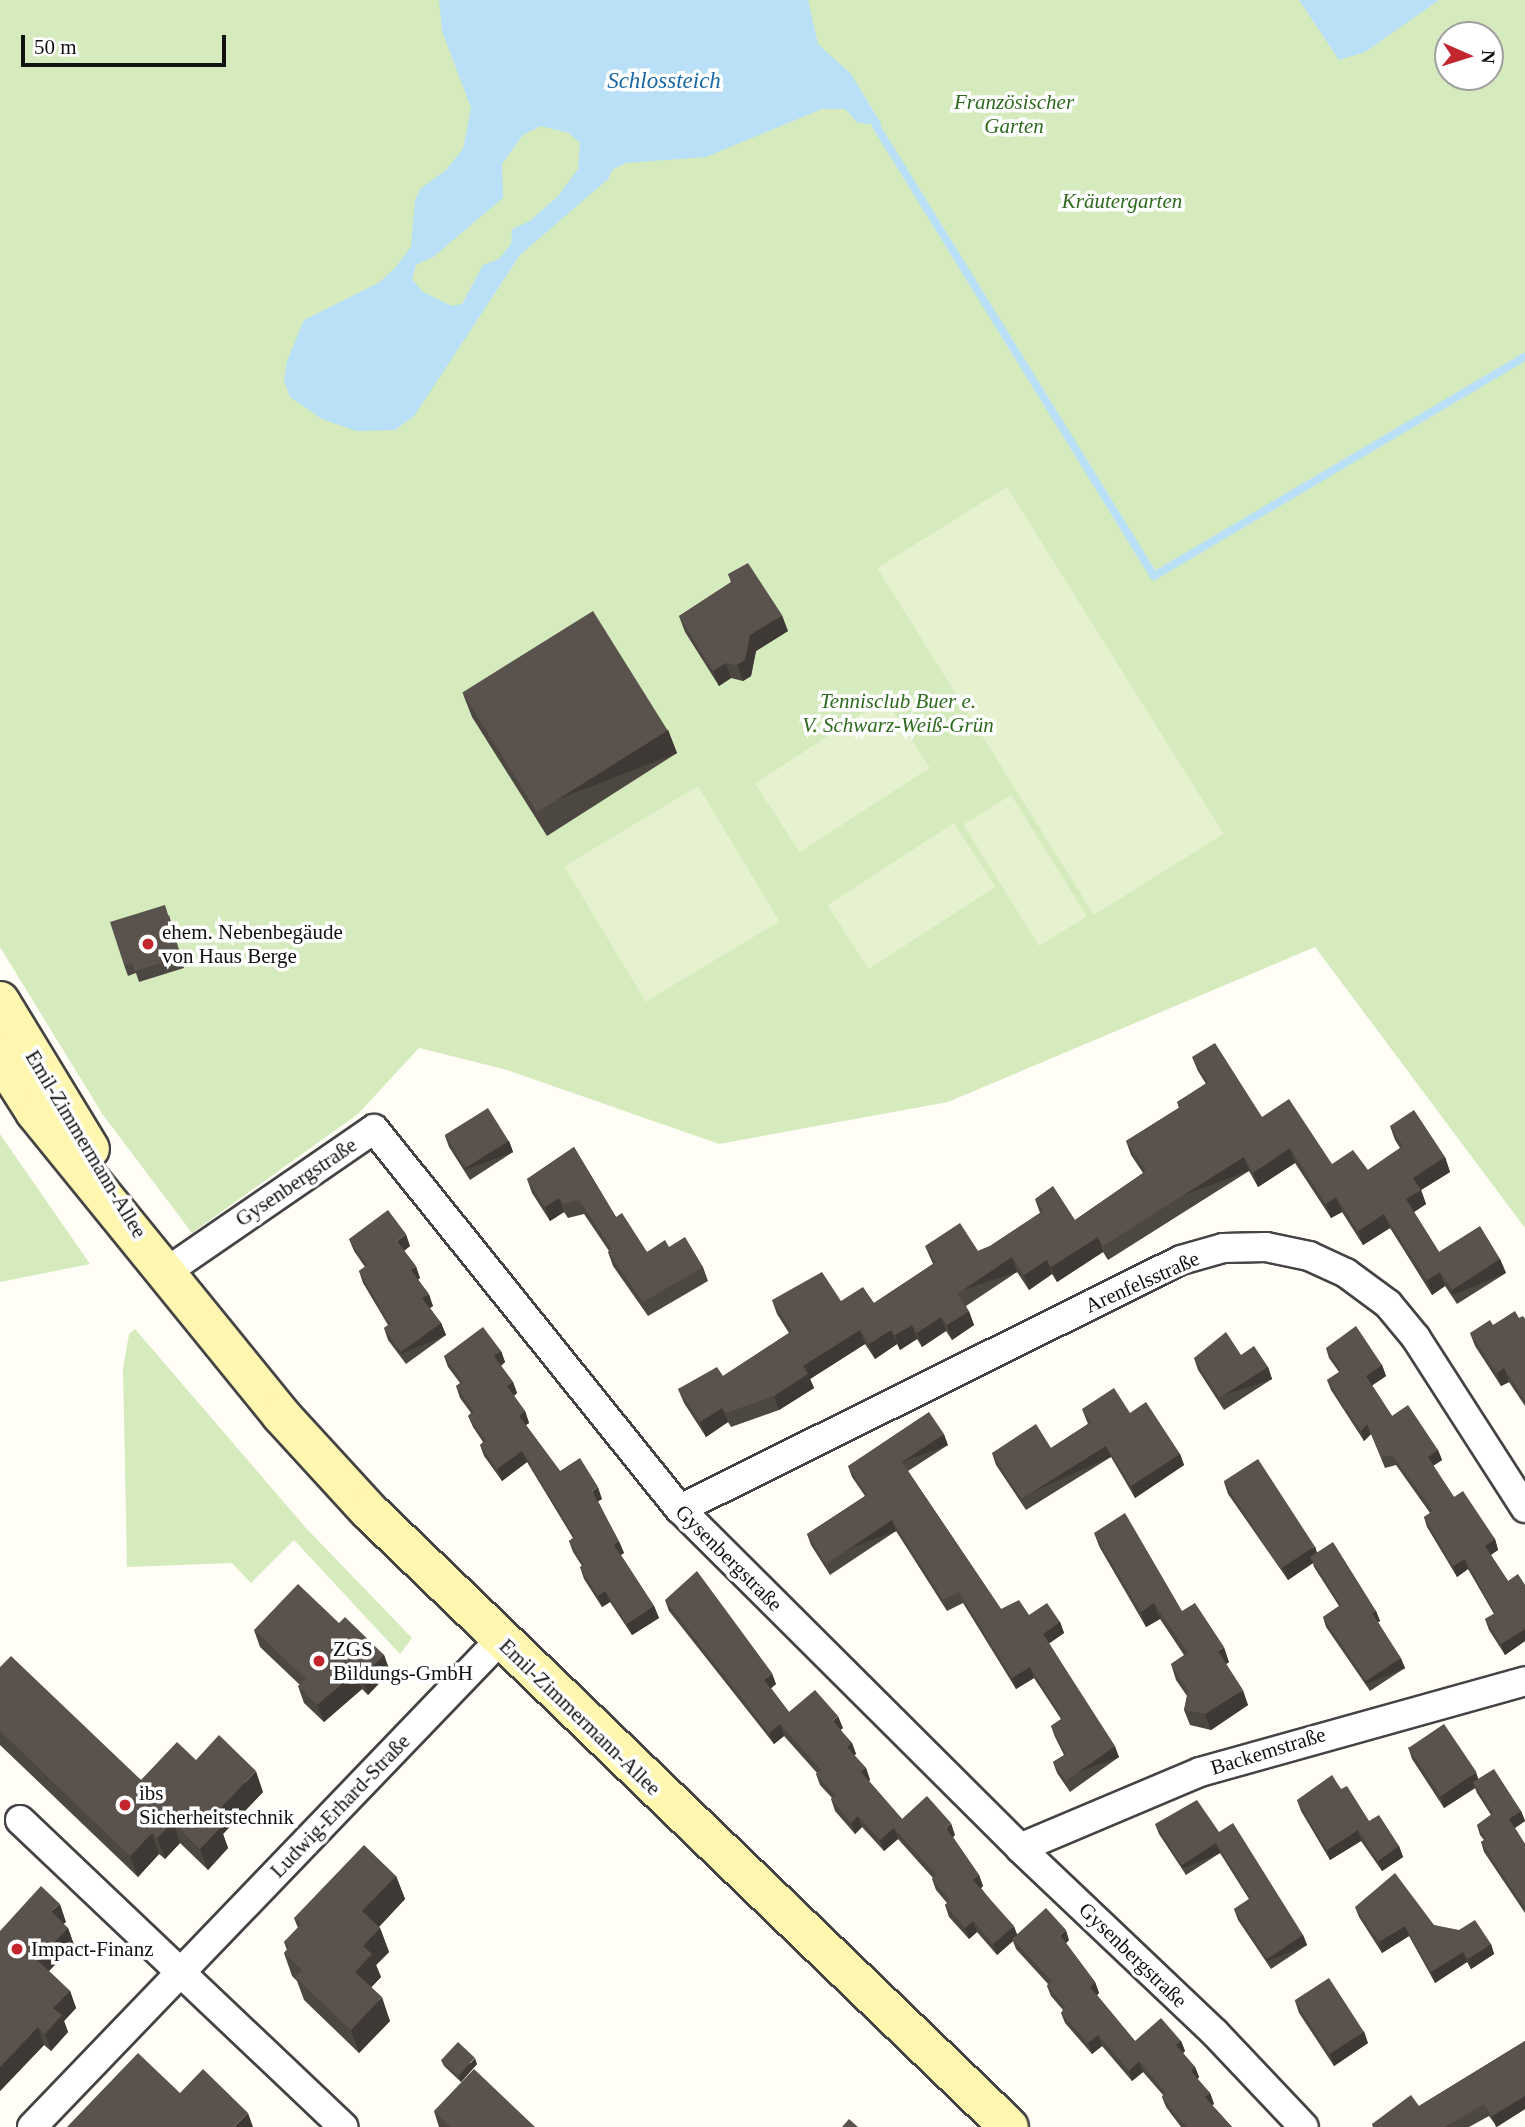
<!DOCTYPE html>
<html>
<head>
<meta charset="utf-8">
<style>
	body { margin:0 }
	#map { position:relative; width:1525px; height:2127px; overflow:hidden; background:#fffdf5; font-family:"Times New Roman",serif }
	div>[style] { position:absolute }
	[style*='--x'] { left:calc(var(--x)*1px); top:calc(var(--y)*1px); width:calc(var(--w)*1px); rotate:calc(var(--a)*1deg) }
	.green>* { inset:0; background:#d5ebbd }
	.pitch>* { inset:0; background:#e6f2cf; transform-origin:0 0 }
	.water>* { inset:0; background:#b9e0f7 }
	.stream>* { height:8px; margin:-4px; padding:0 4px; transform-origin:4px; border-radius:4px; background:#b9e0f7 }
	.roads { filter:drop-shadow(2px 0 #444) drop-shadow(-2px 0 #444) drop-shadow(0 2px #444) drop-shadow(0 -2px #444) }
	.street>* { height:28px; margin:-14px; padding:0 14px; transform-origin:14px; border-radius:14px; background:#fff }
	.secondary>* { height:38px; margin:-19px; padding:0 19px; transform-origin:19px; border-radius:19px; background:#fff6b0 }
	.wall>* { inset:0; background:#4d4742 }
	.shaded-wall>* { inset:0; background:#3f3936; transform-origin:0 0 }
	.building>* { inset:0; background:#5a524d; transform-origin:0 0 }
	.dots>* { width:19px; height:19px; translate:-50% -50%; box-sizing:border-box; border:4px solid #fff; border-radius:50% }
	span { translate:-50% -50%; white-space:nowrap; text-align:center; line-height:1.15; -webkit-text-stroke:7px #fff; paint-order:stroke }
	.park-label { font-size:21px; color:#2f6b1f; font-style:italic }
	.poi-label { font-size:21px; color:#111 }
	.left { translate:0 -50%; text-align:left }
	.street-label { font-size:21px; color:#111 }
	.water-label { font-size:23px; color:#1768a6; font-style:italic }
	.north { position:absolute; left:1434px; top:21px; width:70px; height:70px; box-sizing:border-box; background:#fff; border:2px solid #a0a0a0; border-radius:50%; rotate:93deg; font-size:19px; font-weight:700; line-height:28px; text-align:center; color:#111 }
	.north::after { content:''; display:block; margin:auto; width:24px; height:32px; background:#c4262e; clip-path:polygon(50% 0,100% 100%,50% 72%,0 100%) }
	.scale { position:absolute; left:21px; top:35px; width:205px; height:32px; box-sizing:border-box; border:4px solid #111; border-top:0; padding-left:9px; font-size:21px; line-height:24px; white-space:nowrap; color:#111; -webkit-text-stroke:5px #fff; paint-order:stroke }
</style>
</head>
<body>
<div id="map">
	<div class="green">
		<i style="clip-path:polygon(evenodd,0 0,1525px 0,1525px 1228px,1315px 947px,948px 1102px,719px 1144px,507px 1070px,419px 1048px,358px 1114px,192px 1233px,103px 1115px,0 947px,0 0,1448px 35px,1490px 35px,1490px 77px,1448px 77px,1448px 35px)"></i>
		<i style="clip-path:polygon(0 1134px,11px 1150px,90px 1264px,0 1282px)"></i>
		<i style="clip-path:polygon(135px 1329px,306px 1528px,412px 1638px,400px 1654px,294px 1540px,251px 1583px,232px 1563px,127px 1567px,123px 1369px,129px 1334px)"></i>
	</div>
	<div class="pitch">
		<i style="left:1007px;top:487px;width:409px;height:153px;rotate:58deg"></i>
		<i style="left:885px;top:699px;width:82px;height:155px;rotate:57deg"></i>
		<i style="left:698px;top:786px;width:158px;height:156px;rotate:59deg"></i>
		<i style="left:1011px;top:795px;width:143px;height:56px;rotate:58deg"></i>
		<i style="left:954px;top:823px;width:76px;height:151px;rotate:57deg"></i>
	</div>
	<div class="water">
		<i style="clip-path:polygon(evenodd,439px 0,808px 0,818px 44px,851px 74px,882px 125px,858px 123px,845px 109px,822px 109px,706px 157px,626px 163px,613px 169px,608px 179px,520px 255px,414px 416px,395px 430px,356px 431px,322px 419px,290px 397px,284px 381px,287px 361px,304px 320px,380px 282px,396px 267px,411px 247px,415px 200px,420px 189px,446px 170px,463px 149px,471px 108px,442px 31px,439px 0,541px 126px,569px 133px,580px 143px,578px 169px,558px 196px,530px 221px,512px 229px,511px 244px,499px 259px,483px 265px,462px 304px,452px 306px,423px 292px,412px 279px,416px 265px,433px 257px,503px 198px,502px 164px,523px 135px,541px 126px)"></i>
		<i style="clip-path:polygon(1299px 0,1439px 0,1365px 52px,1339px 60px)"></i>
	</div>
	<div class="stream">
		<i style="--x:876;--y:126;--w:529;--a:58.29"></i>
		<i style="--x:1154;--y:576;--w:431;--a:-30.6"></i>
	</div>
	<div class="roads">
		<div class="street">
			<i style="--x:166;--y:1272;--w:252;--a:-34.5"></i>
			<i style="--x:374;--y:1129;--w:488;--a:51.2"></i>
			<i style="--x:680;--y:1509;--w:480;--a:44.9"></i>
			<i style="--x:1020;--y:1848;--w:269;--a:43.5"></i>
			<i style="--x:1215;--y:2033;--w:129;--a:46.6"></i>
			<i style="--x:680;--y:1509;--w:559;--a:-26.43"></i>
			<i style="--x:1181;--y:1260;--w:44;--a:-15.9"></i>
			<i style="--x:1223;--y:1248;--w:43;--a:-1.3"></i>
			<i style="--x:1266;--y:1247;--w:44;--a:11.8"></i>
			<i style="--x:1309;--y:1256;--w:41;--a:24.7"></i>
			<i style="--x:1346;--y:1273;--w:52;--a:36.4"></i>
			<i style="--x:1388;--y:1304;--w:44;--a:50.5"></i>
			<i style="--x:1416;--y:1338;--w:202;--a:57.3"></i>
			<i style="--x:20;--y:1820;--w:446;--a:43.5"></i>
			<i style="--x:1020;--y:1848;--w:195;--a:-22.9"></i>
			<i style="--x:1200;--y:1772;--w:337;--a:-15.6"></i>
			<i style="--x:32;--y:2127;--w:675;--a:-46.14"></i>
		</div>
		<div class="secondary">
			<i style="--x:0;--y:1001;--w:173;--a:58.7"></i>
			<i style="--x:0;--y:1057;--w:65;--a:57.5"></i>
			<i style="--x:35;--y:1112;--w:390;--a:50.9"></i>
			<i style="--x:281;--y:1415;--w:130;--a:47.5"></i>
			<i style="--x:369;--y:1511;--w:888;--a:43.91"></i>
		</div>
	</div>
	<div class="wall">
		<i style="clip-path:polygon(728px 574px,788px 631px,756px 651px,751px 676px,743px 681px,731px 678px,719px 686px,685px 632px,679px 616px,731px 582px)"></i>
		<i style="clip-path:polygon(463px 694px,668px 730px,677px 753px,547px 836px,472px 717px)"></i>
		<i style="clip-path:polygon(169px 915px,184px 968px,139px 982px,136px 973px,128px 976px,124px 965px)"></i>
		<i style="clip-path:polygon(1192px 1057px,1262px 1117px,1332px 1164px,1368px 1170px,1400px 1148px,1395px 1140px,1390px 1126px,1445px 1157px,1450px 1172px,1421px 1190px,1426px 1204px,1414px 1212px,1439px 1252px,1500px 1259px,1506px 1273px,1457px 1304px,1445px 1286px,1432px 1295px,1390px 1228px,1363px 1245px,1342px 1212px,1331px 1218px,1295px 1163px,1258px 1187px,1249px 1171px,1108px 1260px,1103px 1252px,1057px 1282px,1052px 1274px,1029px 1290px,1017px 1272px,966px 1306px,974px 1325px,952px 1340px,946px 1331px,922px 1347px,917px 1339px,900px 1350px,897px 1344px,875px 1359px,865px 1344px,810px 1379px,814px 1388px,779px 1410px,731px 1427px,728px 1422px,706px 1437px,684px 1403px,678px 1389px,723px 1376px,789px 1333px,777px 1314px,772px 1300px,874px 1303px,933px 1264px,925px 1246px,978px 1251px,990px 1246px,1040px 1213px,1035px 1199px,1075px 1220px,1143px 1173px,1131px 1155px,1126px 1141px,1179px 1108px,1177px 1102px,1206px 1084px,1198px 1071px)"></i>
		<i style="clip-path:polygon(445px 1136px,509px 1141px,513px 1152px,470px 1180px,449px 1147px)"></i>
		<i style="clip-path:polygon(574px 1147px,616px 1217px,647px 1252px,669px 1247px,703px 1267px,708px 1281px,648px 1316px,613px 1266px,608px 1252px,609px 1251px,584px 1214px,568px 1218px,564px 1212px,550px 1221px,532px 1193px,527px 1179px)"></i>
		<i style="clip-path:polygon(349px 1239px,410px 1246px,404px 1251px,420px 1278px,418px 1279px,433px 1306px,430px 1308px,441px 1323px,446px 1335px,406px 1364px,388px 1340px,384px 1328px,388px 1325px,363px 1283px,359px 1271px,365px 1267px,354px 1251px)"></i>
		<i style="clip-path:polygon(1519px 1318px,1525px 1319px,1525px 1406px,1509px 1382px,1501px 1386px,1475px 1346px,1470px 1333px,1493px 1325px)"></i>
		<i style="clip-path:polygon(1326px 1348px,1382px 1365px,1386px 1376px,1372px 1385px,1392px 1416px,1438px 1450px,1442px 1460px,1433px 1466px,1454px 1497px,1495px 1539px,1498px 1550px,1491px 1555px,1508px 1581px,1525px 1585px,1525px 1641px,1505px 1655px,1489px 1630px,1485px 1619px,1494px 1614px,1468px 1569px,1457px 1577px,1427px 1527px,1424px 1517px,1430px 1513px,1396px 1465px,1385px 1468px,1371px 1434px,1364px 1441px,1331px 1390px,1327px 1380px,1339px 1372px,1329px 1358px)"></i>
		<i style="clip-path:polygon(501px 1351px,505px 1362px,501px 1366px,513px 1382px,517px 1393px,514px 1396px,525px 1411px,529px 1423px,526px 1425px,560px 1471px,602px 1499px,598px 1501px,624px 1553px,621px 1555px,654px 1606px,659px 1618px,632px 1635px,610px 1602px,602px 1607px,584px 1579px,580px 1567px,582px 1566px,573px 1552px,569px 1541px,573px 1538px,527px 1462px,502px 1481px,484px 1456px,480px 1445px,483px 1442px,473px 1427px,468px 1416px,471px 1413px,460px 1398px,456px 1386px,460px 1383px,448px 1367px,444px 1356px)"></i>
		<i style="clip-path:polygon(1241px 1355px,1268px 1367px,1272px 1379px,1224px 1410px,1198px 1370px,1194px 1358px)"></i>
		<i style="clip-path:polygon(1082px 1409px,1130px 1413px,1180px 1454px,1184px 1465px,1135px 1498px,1111px 1457px,1026px 1510px,996px 1465px,992px 1453px,1051px 1448px,1088px 1424px)"></i>
		<i style="clip-path:polygon(948px 1445px,908px 1471px,1001px 1609px,1060px 1622px,1064px 1633px,1049px 1643px,1119px 1757px,1070px 1792px,1057px 1773px,1053px 1762px,1064px 1755px,1055px 1737px,1051px 1726px,1061px 1719px,1034px 1678px,1016px 1689px,963px 1603px,947px 1611px,896px 1531px,830px 1575px,811px 1545px,807px 1534px,865px 1496px,852px 1477px,848px 1466px)"></i>
		<i style="clip-path:polygon(1224px 1482px,1317px 1552px,1376px 1611px,1380px 1621px,1378px 1622px,1405px 1668px,1370px 1691px,1326px 1627px,1323px 1617px,1339px 1606px,1314px 1567px,1313px 1563px,1288px 1580px,1228px 1494px)"></i>
		<i style="clip-path:polygon(1094px 1533px,1182px 1611px,1229px 1662px,1226px 1664px,1248px 1705px,1211px 1730px,1190px 1725px,1184px 1710px,1187px 1696px,1176px 1680px,1171px 1664px,1184px 1655px,1160px 1619px,1146px 1627px,1100px 1548px)"></i>
		<i style="clip-path:polygon(665px 1600px,776px 1684px,771px 1688px,789px 1712px,843px 1728px,840px 1730px,852px 1743px,856px 1754px,854px 1755px,866px 1768px,870px 1780px,869px 1781px,902px 1819px,955px 1835px,953px 1837px,979px 1875px,983px 1886px,981px 1888px,1017px 1934px,1069px 1940px,1066px 1943px,1095px 1982px,1099px 1993px,1097px 1995px,1135px 2041px,1181px 2041px,1185px 2051px,1183px 2053px,1195px 2067px,1199px 2077px,1197px 2079px,1210px 2093px,1214px 2104px,1212px 2105px,1232px 2127px,1181px 2127px,1166px 2107px,1162px 2097px,1163px 2095px,1143px 2072px,1132px 2081px,1102px 2046px,1092px 2054px,1065px 2023px,1061px 2013px,1063px 2010px,1051px 1996px,1047px 1986px,1048px 1984px,1016px 1949px,1013px 1941px,997px 1955px,977px 1932px,969px 1939px,949px 1917px,945px 1905px,947px 1903px,936px 1890px,932px 1879px,933px 1878px,898px 1839px,884px 1851px,862px 1827px,855px 1834px,835px 1811px,831px 1799px,832px 1798px,820px 1785px,816px 1774px,817px 1773px,784px 1736px,774px 1744px,669px 1611px)"></i>
		<i style="clip-path:polygon(339px 1623px,384px 1655px,390px 1672px,368px 1695px,362px 1689px,324px 1722px,304px 1703px,298px 1686px,300px 1685px,260px 1647px,254px 1630px)"></i>
		<i style="clip-path:polygon(0 1667px,141px 1780px,196px 1760px,263px 1792px,223px 1834px,228px 1848px,208px 1870px,180px 1843px,165px 1859px,159px 1854px,138px 1877px,0 1745px)"></i>
		<i style="clip-path:polygon(1408px 1747px,1478px 1779px,1521px 1811px,1525px 1821px,1515px 1828px,1525px 1844px,1525px 1913px,1484px 1852px,1481px 1842px,1484px 1840px,1480px 1835px,1477px 1825px,1491px 1815px,1477px 1793px,1475px 1788px,1444px 1808px,1412px 1759px)"></i>
		<i style="clip-path:polygon(1341px 1789px,1369px 1821px,1399px 1846px,1403px 1857px,1382px 1871px,1361px 1841px,1330px 1860px,1301px 1811px,1297px 1800px)"></i>
		<i style="clip-path:polygon(1155px 1824px,1219px 1832px,1303px 1935px,1307px 1945px,1271px 1969px,1238px 1920px,1234px 1909px,1249px 1899px,1220px 1853px,1186px 1875px,1159px 1834px)"></i>
		<i style="clip-path:polygon(396px 1876px,405px 1899px,379px 1927px,380px 1928px,389px 1952px,376px 1965px,381px 1977px,371px 1987px,390px 2021px,359px 2053px,304px 2000px,297px 1981px,292px 1976px,284px 1953px,287px 1950px,284px 1942px,298px 1928px,294px 1918px)"></i>
		<i style="clip-path:polygon(1355px 1907px,1434px 1925px,1491px 1944px,1494px 1954px,1471px 1969px,1467px 1962px,1435px 1983px,1409px 1936px,1382px 1953px,1359px 1917px)"></i>
		<i style="clip-path:polygon(66px 1922px,63px 1924px,68px 1928px,74px 1945px,49px 1971px,70px 1991px,76px 2008px,64px 2021px,68px 2032px,51px 2051px,44px 2045px,0 2091px,0 1931px)"></i>
		<i style="clip-path:polygon(1295px 2001px,1368px 2043px,1334px 2066px,1299px 2013px)"></i>
		<i style="clip-path:polygon(1525px 2041px,1525px 2109px,1497px 2127px,1489px 2116px,1469px 2127px,1373px 2127px,1372px 2124px,1419px 2106px)"></i>
		<i style="clip-path:polygon(441px 2060px,477px 2064px,461px 2082px,444px 2066px)"></i>
		<i style="clip-path:polygon(434px 2111px,535px 2127px,439px 2127px)"></i>
	</div>
	<div class="shaded-wall">
		<i style="clip-path:polygon(782px 615px,788px 631px,756px 651px,751px 676px,743px 681px,737px 665px,750px 635px)"></i>
		<i style="clip-path:polygon(726px 663px,731px 678px,719px 686px,713px 671px)"></i>
		<i style="left:668px;top:730px;width:25px;height:153px;rotate:69deg"></i>
		<i style="left:509px;top:1141px;width:12px;height:51px;rotate:70deg"></i>
		<i style="clip-path:polygon(1290px 1148px,1295px 1163px,1258px 1187px,1253px 1173px)"></i>
		<i style="left:1244px;top:1157px;width:15px;height:167px;rotate:70deg"></i>
		<i style="clip-path:polygon(1445px 1157px,1450px 1172px,1421px 1190px,1426px 1204px,1411px 1214px,1406px 1199px,1413px 1178px)"></i>
		<i style="clip-path:polygon(1336px 1197px,1342px 1212px,1331px 1218px,1326px 1204px)"></i>
		<i style="clip-path:polygon(559px 1198px,564px 1212px,550px 1221px,545px 1207px)"></i>
		<i style="clip-path:polygon(1384px 1214px,1390px 1228px,1363px 1245px,1358px 1231px)"></i>
		<i style="clip-path:polygon(406px 1234px,410px 1246px,401px 1253px,397px 1241px)"></i>
		<i style="clip-path:polygon(1098px 1237px,1103px 1252px,1057px 1282px,1051px 1267px)"></i>
		<i style="left:1012px;top:1257px;width:16px;height:66px;rotate:72deg"></i>
		<i style="left:1500px;top:1259px;width:15px;height:57px;rotate:67deg"></i>
		<i style="clip-path:polygon(1047px 1260px,1052px 1274px,1029px 1290px,1024px 1275px)"></i>
		<i style="clip-path:polygon(416px 1266px,420px 1278px,415px 1282px,411px 1270px)"></i>
		<i style="clip-path:polygon(1440px 1272px,1445px 1286px,1432px 1295px,1427px 1280px)"></i>
		<i style="clip-path:polygon(429px 1294px,433px 1306px,427px 1310px,422px 1298px)"></i>
		<i style="clip-path:polygon(969px 1311px,974px 1325px,952px 1340px,947px 1325px)"></i>
		<i style="clip-path:polygon(941px 1317px,946px 1331px,922px 1347px,917px 1333px)"></i>
		<i style="left:441px;top:1323px;width:13px;height:49px;rotate:67deg"></i>
		<i style="clip-path:polygon(912px 1325px,917px 1339px,900px 1350px,895px 1335px)"></i>
		<i style="clip-path:polygon(860px 1330px,865px 1344px,810px 1379px,814px 1388px,779px 1410px,774px 1396px,803px 1366px)"></i>
		<i style="clip-path:polygon(891px 1330px,897px 1344px,875px 1359px,869px 1344px)"></i>
		<i style="clip-path:polygon(501px 1351px,505px 1362px,498px 1368px,494px 1356px)"></i>
		<i style="clip-path:polygon(1382px 1365px,1386px 1376px,1370px 1387px,1366px 1376px)"></i>
		<i style="left:1268px;top:1367px;width:13px;height:58px;rotate:72deg"></i>
		<i style="clip-path:polygon(1504px 1368px,1509px 1382px,1501px 1386px,1497px 1373px)"></i>
		<i style="clip-path:polygon(513px 1382px,517px 1393px,511px 1398px,507px 1386px)"></i>
		<i style="clip-path:polygon(722px 1408px,728px 1422px,706px 1437px,700px 1422px)"></i>
		<i style="clip-path:polygon(525px 1411px,529px 1423px,523px 1427px,519px 1416px)"></i>
		<i style="clip-path:polygon(1367px 1424px,1371px 1434px,1364px 1441px,1361px 1431px)"></i>
		<i style="left:944px;top:1434px;width:12px;height:50px;rotate:70deg"></i>
		<i style="left:1106px;top:1446px;width:12px;height:100px;rotate:66deg"></i>
		<i style="clip-path:polygon(1438px 1450px,1442px 1460px,1431px 1467px,1428px 1457px)"></i>
		<i style="clip-path:polygon(522px 1451px,527px 1462px,502px 1481px,497px 1469px)"></i>
		<i style="clip-path:polygon(1180px 1454px,1184px 1465px,1135px 1498px,1131px 1486px)"></i>
		<i style="clip-path:polygon(598px 1487px,602px 1499px,597px 1502px,592px 1491px)"></i>
		<i style="left:892px;top:1520px;width:12px;height:79px;rotate:70deg"></i>
		<i style="clip-path:polygon(1495px 1539px,1498px 1550px,1488px 1556px,1485px 1546px)"></i>
		<i style="clip-path:polygon(619px 1541px,624px 1553px,618px 1556px,614px 1545px)"></i>
		<i style="clip-path:polygon(1315px 1546px,1319px 1559px,1310px 1557px,1313px 1563px,1288px 1580px,1283px 1568px)"></i>
		<i style="clip-path:polygon(1465px 1559px,1468px 1569px,1457px 1577px,1453px 1566px)"></i>
		<i style="clip-path:polygon(605px 1591px,610px 1602px,602px 1607px,598px 1596px)"></i>
		<i style="clip-path:polygon(1154px 1603px,1160px 1619px,1146px 1627px,1141px 1612px)"></i>
		<i style="clip-path:polygon(654px 1606px,659px 1618px,632px 1635px,627px 1624px)"></i>
		<i style="clip-path:polygon(1376px 1611px,1380px 1621px,1375px 1624px,1372px 1613px)"></i>
		<i style="clip-path:polygon(1060px 1622px,1064px 1633px,1047px 1645px,1043px 1634px)"></i>
		<i style="clip-path:polygon(1525px 1629px,1525px 1641px,1505px 1655px,1501px 1644px)"></i>
		<i style="clip-path:polygon(1224px 1647px,1229px 1662px,1223px 1666px,1218px 1651px)"></i>
		<i style="clip-path:polygon(384px 1655px,390px 1672px,368px 1695px,361px 1678px)"></i>
		<i style="left:1401px;top:1658px;width:11px;height:42px;rotate:68deg"></i>
		<i style="clip-path:polygon(1030px 1667px,1034px 1678px,1016px 1689px,1012px 1678px)"></i>
		<i style="clip-path:polygon(356px 1672px,362px 1689px,324px 1722px,317px 1705px)"></i>
		<i style="clip-path:polygon(772px 1673px,776px 1684px,768px 1691px,764px 1680px)"></i>
		<i style="clip-path:polygon(1243px 1690px,1248px 1705px,1211px 1730px,1205px 1714px)"></i>
		<i style="clip-path:polygon(838px 1716px,843px 1728px,837px 1733px,833px 1721px)"></i>
		<i style="clip-path:polygon(780px 1724px,784px 1736px,774px 1744px,769px 1733px)"></i>
		<i style="clip-path:polygon(852px 1743px,856px 1754px,851px 1758px,847px 1747px)"></i>
		<i style="left:1115px;top:1746px;width:12px;height:60px;rotate:70deg"></i>
		<i style="clip-path:polygon(866px 1768px,870px 1780px,865px 1784px,861px 1772px)"></i>
		<i style="clip-path:polygon(256px 1771px,263px 1792px,223px 1834px,228px 1848px,208px 1870px,200px 1849px,211px 1818px)"></i>
		<i style="clip-path:polygon(1476px 1772px,1480px 1784px,1473px 1782px,1475px 1788px,1444px 1808px,1440px 1796px)"></i>
		<i style="clip-path:polygon(1521px 1811px,1525px 1821px,1513px 1829px,1509px 1819px)"></i>
		<i style="clip-path:polygon(858px 1816px,862px 1827px,855px 1834px,851px 1823px)"></i>
		<i style="clip-path:polygon(173px 1822px,180px 1843px,165px 1859px,157px 1838px)"></i>
		<i style="clip-path:polygon(951px 1823px,955px 1835px,950px 1839px,946px 1828px)"></i>
		<i style="clip-path:polygon(894px 1828px,898px 1839px,884px 1851px,880px 1840px)"></i>
		<i style="clip-path:polygon(1358px 1830px,1361px 1841px,1330px 1860px,1327px 1850px)"></i>
		<i style="clip-path:polygon(152px 1833px,159px 1854px,138px 1877px,130px 1856px)"></i>
		<i style="left:1216px;top:1843px;width:11px;height:40px;rotate:68deg"></i>
		<i style="clip-path:polygon(1399px 1846px,1403px 1857px,1382px 1871px,1378px 1861px)"></i>
		<i style="clip-path:polygon(979px 1875px,983px 1886px,978px 1891px,973px 1880px)"></i>
		<i style="clip-path:polygon(396px 1876px,405px 1899px,371px 1935px,362px 1911px)"></i>
		<i style="clip-path:polygon(60px 1904px,66px 1922px,57px 1929px,51px 1911px)"></i>
		<i style="clip-path:polygon(973px 1921px,977px 1932px,969px 1939px,965px 1928px)"></i>
		<i style="clip-path:polygon(1014px 1926px,1018px 1937px,1012px 1939px,1013px 1941px,997px 1955px,993px 1944px)"></i>
		<i style="clip-path:polygon(1405px 1926px,1409px 1936px,1382px 1953px,1379px 1942px)"></i>
		<i style="clip-path:polygon(68px 1928px,74px 1945px,43px 1977px,37px 1960px)"></i>
		<i style="clip-path:polygon(380px 1928px,389px 1952px,376px 1965px,381px 1977px,364px 1995px,355px 1972px,363px 1946px)"></i>
		<i style="clip-path:polygon(1066px 1930px,1069px 1940px,1064px 1945px,1060px 1935px)"></i>
		<i style="left:1303px;top:1935px;width:11px;height:43px;rotate:68deg"></i>
		<i style="clip-path:polygon(1491px 1944px,1494px 1954px,1471px 1969px,1468px 1959px)"></i>
		<i style="clip-path:polygon(1463px 1952px,1467px 1962px,1435px 1983px,1431px 1972px)"></i>
		<i style="clip-path:polygon(1095px 1982px,1099px 1993px,1094px 1998px,1090px 1987px)"></i>
		<i style="clip-path:polygon(70px 1991px,76px 2008px,64px 2021px,68px 2032px,51px 2051px,45px 2034px,53px 2008px)"></i>
		<i style="clip-path:polygon(382px 1997px,390px 2021px,359px 2053px,351px 2030px)"></i>
		<i style="clip-path:polygon(38px 2027px,44px 2045px,0 2091px,0 2067px)"></i>
		<i style="clip-path:polygon(1364px 2031px,1368px 2043px,1334px 2066px,1330px 2054px)"></i>
		<i style="clip-path:polygon(1098px 2035px,1102px 2046px,1092px 2054px,1088px 2043px)"></i>
		<i style="clip-path:polygon(1181px 2041px,1185px 2051px,1180px 2056px,1176px 2045px)"></i>
		<i style="clip-path:polygon(475px 2058px,477px 2064px,461px 2082px,459px 2076px)"></i>
		<i style="clip-path:polygon(1139px 2061px,1143px 2072px,1132px 2081px,1129px 2071px)"></i>
		<i style="clip-path:polygon(1195px 2067px,1199px 2077px,1195px 2082px,1191px 2071px)"></i>
		<i style="clip-path:polygon(1210px 2093px,1214px 2104px,1209px 2107px,1205px 2097px)"></i>
		<i style="clip-path:polygon(1525px 2096px,1525px 2109px,1496px 2127px,1492px 2116px)"></i>
		<i style="clip-path:polygon(248px 2113px,253px 2127px,234px 2127px)"></i>
	</div>
	<div class="building">
		<i style="clip-path:polygon(748px 563px,782px 615px,750px 635px,745px 660px,737px 665px,726px 663px,713px 671px,679px 616px,732px 582px,728px 574px)"></i>
		<i style="left:593px;top:611px;width:141px;height:154px;rotate:58deg"></i>
		<i style="clip-path:polygon(165px 905px,181px 957px,135px 971px,132px 963px,124px 965px,110px 922px)"></i>
		<i style="clip-path:polygon(1215px 1043px,1262px 1117px,1289px 1099px,1332px 1164px,1353px 1150px,1368px 1170px,1403px 1146px,1390px 1126px,1414px 1110px,1445px 1157px,1413px 1178px,1421px 1190px,1406px 1199px,1439px 1252px,1480px 1226px,1500px 1259px,1452px 1290px,1440px 1272px,1427px 1280px,1384px 1214px,1358px 1231px,1336px 1197px,1326px 1204px,1290px 1148px,1253px 1173px,1244px 1157px,1103px 1246px,1098px 1237px,1051px 1267px,1047px 1260px,1024px 1275px,1012px 1257px,957px 1294px,969px 1311px,947px 1325px,941px 1317px,917px 1333px,912px 1325px,895px 1335px,891px 1330px,869px 1344px,860px 1330px,803px 1366px,808px 1374px,774px 1396px,726px 1413px,722px 1408px,700px 1422px,678px 1389px,717px 1367px,723px 1376px,792px 1331px,772px 1300px,822px 1272px,841px 1301px,863px 1287px,874px 1303px,936px 1262px,925px 1246px,960px 1223px,978px 1251px,990px 1246px,1043px 1211px,1035px 1199px,1053px 1186px,1075px 1220px,1146px 1171px,1126px 1141px,1180px 1107px,1177px 1102px,1208px 1082px,1192px 1057px)"></i>
		<i style="left:488px;top:1108px;width:39px;height:51px;rotate:58deg"></i>
		<i style="clip-path:polygon(574px 1147px,616px 1217px,622px 1213px,647px 1252px,665px 1240px,669px 1247px,685px 1237px,703px 1267px,643px 1302px,608px 1252px,612px 1249px,579px 1200px,563px 1204px,559px 1198px,545px 1207px,527px 1179px)"></i>
		<i style="clip-path:polygon(388px 1210px,406px 1234px,397px 1241px,416px 1266px,411px 1270px,429px 1294px,422px 1298px,441px 1323px,401px 1352px,384px 1328px,390px 1324px,359px 1271px,367px 1265px,349px 1239px)"></i>
		<i style="clip-path:polygon(1515px 1311px,1519px 1318px,1523px 1316px,1525px 1319px,1525px 1400px,1504px 1368px,1497px 1373px,1470px 1333px,1490px 1320px,1493px 1325px)"></i>
		<i style="clip-path:polygon(1356px 1326px,1382px 1365px,1366px 1376px,1392px 1416px,1408px 1405px,1438px 1450px,1428px 1457px,1454px 1497px,1463px 1491px,1495px 1539px,1485px 1546px,1508px 1581px,1518px 1574px,1525px 1585px,1525px 1629px,1501px 1644px,1485px 1619px,1495px 1613px,1465px 1559px,1453px 1566px,1424px 1517px,1433px 1511px,1392px 1455px,1381px 1457px,1367px 1424px,1361px 1431px,1327px 1380px,1341px 1371px,1326px 1348px)"></i>
		<i style="clip-path:polygon(483px 1327px,501px 1351px,494px 1356px,513px 1382px,507px 1386px,525px 1411px,519px 1416px,560px 1471px,580px 1458px,598px 1487px,592px 1491px,619px 1541px,614px 1545px,654px 1606px,627px 1624px,605px 1591px,598px 1596px,580px 1567px,584px 1565px,569px 1541px,575px 1537px,522px 1451px,497px 1469px,480px 1445px,486px 1441px,468px 1416px,474px 1412px,456px 1386px,463px 1382px,444px 1356px)"></i>
		<i style="clip-path:polygon(1226px 1332px,1241px 1355px,1254px 1346px,1268px 1367px,1219px 1398px,1194px 1358px)"></i>
		<i style="clip-path:polygon(1114px 1388px,1130px 1413px,1146px 1402px,1180px 1454px,1131px 1486px,1106px 1446px,1021px 1499px,992px 1453px,1036px 1424px,1051px 1448px,1091px 1422px,1082px 1409px)"></i>
		<i style="clip-path:polygon(929px 1412px,944px 1434px,902px 1462px,1001px 1609px,1019px 1600px,1029px 1615px,1047px 1603px,1060px 1622px,1043px 1634px,1115px 1746px,1066px 1781px,1053px 1762px,1066px 1754px,1051px 1726px,1063px 1718px,1030px 1667px,1012px 1678px,959px 1592px,943px 1600px,892px 1520px,826px 1564px,807px 1534px,867px 1495px,848px 1466px)"></i>
		<i style="left:1258px;top:1459px;width:104px;height:41px;rotate:57deg"></i>
		<i style="clip-path:polygon(1125px 1513px,1182px 1611px,1195px 1603px,1224px 1647px,1218px 1651px,1243px 1690px,1205px 1714px,1184px 1710px,1188px 1691px,1171px 1664px,1188px 1653px,1154px 1603px,1141px 1612px,1094px 1533px)"></i>
		<i style="clip-path:polygon(1333px 1542px,1376px 1611px,1372px 1613px,1401px 1658px,1366px 1681px,1323px 1617px,1341px 1605px,1310px 1557px)"></i>
		<i style="clip-path:polygon(697px 1571px,772px 1673px,764px 1680px,789px 1712px,815px 1690px,838px 1716px,833px 1721px,852px 1743px,847px 1747px,866px 1768px,861px 1772px,902px 1819px,927px 1796px,951px 1823px,946px 1828px,979px 1875px,973px 1880px,1014px 1926px,993px 1944px,973px 1921px,965px 1928px,945px 1905px,950px 1900px,932px 1879px,936px 1875px,894px 1828px,880px 1840px,858px 1816px,851px 1823px,831px 1799px,835px 1795px,816px 1774px,821px 1770px,780px 1724px,769px 1733px,665px 1600px)"></i>
		<i style="clip-path:polygon(298px 1584px,339px 1623px,345px 1617px,384px 1655px,361px 1678px,356px 1672px,317px 1705px,298px 1686px,306px 1679px,254px 1630px)"></i>
		<i style="clip-path:polygon(11px 1656px,141px 1780px,177px 1742px,196px 1760px,219px 1735px,256px 1771px,211px 1818px,221px 1827px,200px 1849px,173px 1822px,157px 1838px,152px 1833px,130px 1856px,0 1731px,0 1667px)"></i>
		<i style="left:1444px;top:1724px;width:58px;height:43px;rotate:56deg"></i>
		<i style="clip-path:polygon(1494px 1769px,1521px 1811px,1509px 1819px,1525px 1844px,1525px 1908px,1481px 1842px,1486px 1839px,1477px 1825px,1493px 1813px,1473px 1782px)"></i>
		<i style="clip-path:polygon(1332px 1775px,1341px 1789px,1347px 1786px,1369px 1821px,1379px 1815px,1399px 1846px,1378px 1861px,1358px 1830px,1327px 1850px,1297px 1800px)"></i>
		<i style="clip-path:polygon(1197px 1800px,1219px 1832px,1233px 1823px,1303px 1935px,1267px 1959px,1234px 1909px,1251px 1898px,1216px 1843px,1182px 1865px,1155px 1824px)"></i>
		<i style="clip-path:polygon(364px 1845px,396px 1876px,362px 1911px,380px 1928px,363px 1946px,372px 1954px,355px 1972px,382px 1997px,351px 2030px,295px 1977px,302px 1970px,284px 1953px,289px 1947px,284px 1942px,301px 1924px,294px 1918px)"></i>
		<i style="clip-path:polygon(1395px 1873px,1434px 1925px,1459px 1930px,1475px 1920px,1491px 1944px,1468px 1959px,1463px 1952px,1431px 1972px,1405px 1926px,1379px 1942px,1355px 1907px)"></i>
		<i style="clip-path:polygon(41px 1886px,60px 1904px,51px 1911px,68px 1928px,37px 1960px,70px 1991px,53px 2008px,62px 2015px,45px 2034px,38px 2027px,0 2067px,0 1931px)"></i>
		<i style="clip-path:polygon(1046px 1908px,1066px 1930px,1060px 1935px,1095px 1982px,1090px 1987px,1135px 2041px,1161px 2018px,1181px 2041px,1176px 2045px,1195px 2067px,1191px 2071px,1210px 2093px,1205px 2097px,1232px 2127px,1188px 2127px,1180px 2120px,1162px 2097px,1166px 2093px,1139px 2061px,1129px 2071px,1098px 2035px,1088px 2043px,1061px 2013px,1066px 2008px,1047px 1986px,1052px 1981px,1012px 1939px)"></i>
		<i style="left:1329px;top:1978px;width:64px;height:41px;rotate:57deg"></i>
		<i style="clip-path:polygon(1525px 2041px,1525px 2096px,1492px 2116px,1484px 2104px,1445px 2127px,1374px 2127px,1372px 2124px,1411px 2095px,1419px 2106px)"></i>
		<i style="left:458px;top:2042px;width:23px;height:25px;rotate:43deg"></i>
		<i style="clip-path:polygon(138px 2053px,180px 2093px,203px 2069px,248px 2113px,234px 2127px,67px 2127px)"></i>
		<i style="clip-path:polygon(474px 2069px,535px 2127px,450px 2127px,434px 2111px)"></i>
		<i style="clip-path:polygon(849px 2119px,858px 2127px,842px 2127px)"></i>
	</div>
	<div class="dots">
		<i style="left:148px;top:944px;background:#c4262e"></i>
		<i style="left:319px;top:1661px;background:#c4262e"></i>
		<i style="left:125px;top:1805px;background:#c4262e"></i>
		<i style="left:17px;top:1949px;background:#c4262e"></i>
	</div>
	<div class="park-label">
		<span style="left:1014px;top:114px">Französischer<br>Garten</span>
		<span style="left:1122px;top:201px">Kräutergarten</span>
		<span style="left:898px;top:713px">Tennisclub Buer e.<br>V. Schwarz-Weiß-Grün</span>
	</div>
	<div class="poi-label">
		<span class="left" style="left:162px;top:944px">ehem. Nebenbegäude<br>von Haus Berge</span>
		<span class="left" style="left:333px;top:1661px">ZGS<br>Bildungs-GmbH</span>
		<span class="left" style="left:139px;top:1805px">ibs<br>Sicherheitstechnik</span>
		<span class="left" style="left:31px;top:1949px">Impact-Finanz</span>
	</div>
	<div class="street-label">
		<span style="left:86px;top:1144px;rotate:59deg">Emil-Zimmermann-Allee</span>
		<span style="left:296px;top:1182px;rotate:-34deg">Gysenbergstraße</span>
		<span style="left:1142px;top:1282px;rotate:-24deg">Arenfelsstraße</span>
		<span style="left:729px;top:1558px;rotate:45deg">Gysenbergstraße</span>
		<span style="left:580px;top:1717px;rotate:44deg">Emil-Zimmermann-Allee</span>
		<span style="left:1268px;top:1751px;rotate:-17deg">Backemstraße</span>
		<span style="left:340px;top:1806px;rotate:-46deg">Ludwig-Erhard-Straße</span>
		<span style="left:1133px;top:1955px;rotate:44deg">Gysenbergstraße</span>
	</div>
	<div class="water-label">
		<span style="left:664px;top:81px">Schlossteich</span>
	</div>
	<div class="north">N</div>
	<div class="scale">50 m</div>
</div>
</body>
</html>
